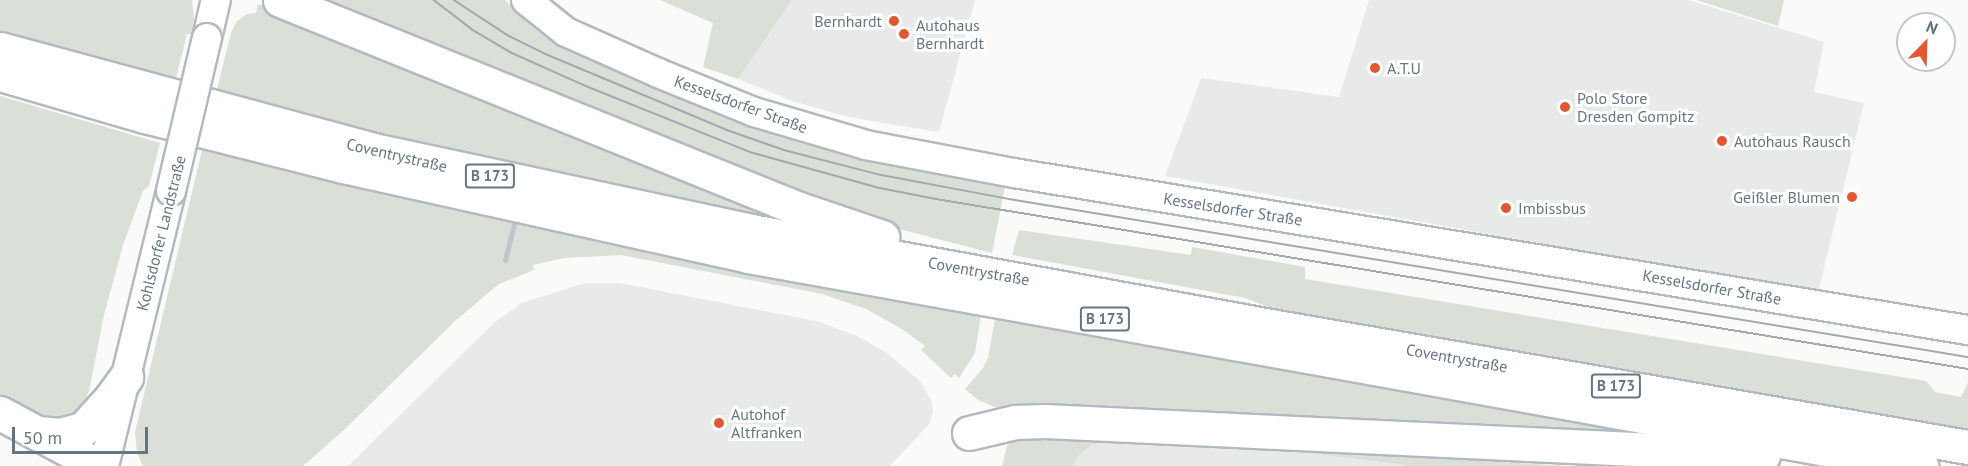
<!DOCTYPE html>
<html>
<head>
<meta charset="utf-8">
<style>
	body { margin:0 }
	#map { position:relative; width:1968px; height:466px; overflow:hidden; background:#fafaf8; font-family:"PT Sans",sans-serif }
	div>[style] { position:absolute }
	[style*='--x'] { left:calc(var(--x)*1px); top:calc(var(--y)*1px); width:calc(var(--w)*1px); rotate:calc(var(--a)*1deg) }
	.built>* { inset:0; background:#e8e9e9 }
	.green>* { inset:0; background:#dadfd7 }
	.stream>* { height:5px; margin:-2.5px; padding:0 2.5px; transform-origin:2.5px; border-radius:2.5px; background:#bbc7cb }
	.roads { filter:drop-shadow(2px 0 #b3babf) drop-shadow(-2px 0 #b3babf) drop-shadow(0 2px #b3babf) drop-shadow(0 -2px #b3babf) }
	.secondary>* { height:28px; margin:-14px; padding:0 14px; transform-origin:14px; border-radius:14px; background:#fff }
	.highway>* { height:33px; margin:-16.5px; padding:0 16.5px; transform-origin:16.5px; border-radius:16.5px; background:#fff }
	.tram>* { height:1.5px; margin:-0.75px; padding:0 0.75px; transform-origin:0.75px; border-radius:0.75px; background:#a2aab0 }
	.bridges { filter:drop-shadow(2px 0 #b3babf) drop-shadow(-2px 0 #b3babf) drop-shadow(0 2px #b3babf) drop-shadow(0 -2px #b3babf) }
	.secondary-bridge>* { height:28px; margin:-14px; padding:0 14px; transform-origin:14px; border-radius:14px; background:#fff }
	.dots>* { width:16px; height:16px; translate:-50% -50%; box-sizing:border-box; border:3px solid #fff; border-radius:50% }
	span { translate:-50% -50%; white-space:nowrap; text-align:center; line-height:1.15; -webkit-text-stroke:6px #fff; paint-order:stroke }
	.shield-label span { padding:2px 4px; background:#fff; border:2px solid; border-radius:4px; -webkit-text-stroke-width:0 }
	.shield-label { font-size:15px; color:#657683; font-weight:700 }
	.poi-label { font-size:16px; color:#657683 }
	.right { translate:-100% -50%; text-align:right }
	.left { translate:0 -50%; text-align:left }
	.street-label { font-size:16px; color:#657683 }
	.north { position:absolute; left:1896px; top:12px; width:60px; height:60px; box-sizing:border-box; background:#fff; border:2px solid #c1c8cd; border-radius:50%; rotate:23deg; font-size:16px; font-weight:700; line-height:24px; text-align:center; color:#657683 }
	.north::after { content:''; display:block; margin:auto; width:21px; height:27px; background:#e4572e; clip-path:polygon(50% 0,100% 100%,50% 72%,0 100%) }
	.scale { position:absolute; left:12px; top:427px; width:136px; height:27px; box-sizing:border-box; border:3px solid #657683; border-top:0; padding-left:8px; font-size:18px; line-height:21px; white-space:nowrap; color:#657683; -webkit-text-stroke:4px #fff; paint-order:stroke }
</style>
</head>
<body>
<div id="map">
	<div class="built">
		<i style="clip-path:polygon(792px 0,975px 0,939px 132px,848px 117px,792px 101px,738px 79px)"></i>
		<i style="clip-path:polygon(1369px 0,1689px 0,1824px 42px,1814px 92px,1864px 103px,1818px 293px,1165px 176px,1201px 78px,1339px 97px)"></i>
		<i style="clip-path:polygon(585px 283px,620px 283px,816px 321px,855px 335px,887px 353px,920px 381px,931px 400px,933px 411px,930px 423px,890px 466px,348px 466px,496px 321px,522px 303px)"></i>
		<i style="clip-path:polygon(1113px 439px,1291px 451px,1414px 466px,1073px 466px,1079px 455px,1092px 445px)"></i>
	</div>
	<div class="green">
		<i style="clip-path:polygon(0 0,192px 0,194px 19px,191px 34px,187px 34px,174px 86px,0 36px)"></i>
		<i style="clip-path:polygon(302px 0,505px 0,533px 28px,560px 47px,716px 110px,1006px 181px,992px 253px,860px 219px)"></i>
		<i style="clip-path:polygon(660px 0,792px 0,738px 79px,703px 67px,713px 23px)"></i>
		<i style="clip-path:polygon(1696px 0,1784px 0,1778px 26px)"></i>
		<i style="clip-path:polygon(258px 4px,280px 12px,857px 234px,585px 184px,215px 97px,231px 33px,237px 21px,247px 14px,256px 13px)"></i>
		<i style="clip-path:polygon(0 96px,160px 143px,149px 186px,143px 191px,123px 245px,104px 315px,89px 391px,83px 404px,75px 413px,52px 428px,0 402px)"></i>
		<i style="clip-path:polygon(202px 150px,299px 174px,359px 180px,982px 309px,975px 353px,959px 378px,955px 374px,951px 378px,921px 350px,925px 346px,902px 329px,866px 309px,822px 294px,621px 255px,564px 258px,533px 265px,534px 270px,499px 284px,455px 321px,345px 429px,303px 466px,143px 466px,137px 453px,135px 432px)"></i>
		<i style="clip-path:polygon(1019px 230px,1191px 255px,1192px 247px,1305px 267px,1305px 279px,1926px 381px,1935px 392px,1961px 397px,1968px 382px,1968px 432px,1276px 310px,1245px 298px,1012px 255px)"></i>
		<i style="clip-path:polygon(996px 313px,1741px 444px,995px 407px,978px 400px,965px 389px,983px 368px,988px 358px)"></i>
		<i style="clip-path:polygon(1030px 436px,1113px 439px,1092px 445px,1079px 455px,1073px 466px,1002px 466px,1007px 446px,1016px 437px)"></i>
		<i style="clip-path:polygon(1291px 448px,1486px 461px,1569px 466px,1414px 466px,1291px 451px)"></i>
	</div>
	<div class="stream">
		<i style="--x:505;--y:260;--w:36;--a:-76"></i>
	</div>
	<div class="roads">
		<div class="secondary">
			<i style="--x:526;--y:0;--w:51;--a:38.7"></i>
			<i style="--x:566;--y:32;--w:101;--a:24"></i>
			<i style="--x:658;--y:73;--w:104;--a:22.1"></i>
			<i style="--x:754;--y:112;--w:117;--a:16.4"></i>
			<i style="--x:866;--y:145;--w:151;--a:10.7"></i>
			<i style="--x:1014;--y:173;--w:967;--a:9.35"></i>
			<i style="--x:207;--y:38;--w:39;--a:-77"></i>
			<i style="--x:104;--y:466;--w:283;--a:-76.3"></i>
		</div>
		<div class="highway">
			<i style="--x:280;--y:0;--w:560;--a:21.93"></i>
			<i style="--x:799;--y:209;--w:88;--a:18.6"></i>
			<i style="--x:0;--y:49;--w:387;--a:15.1"></i>
			<i style="--x:374;--y:150;--w:386;--a:12.1"></i>
			<i style="--x:751;--y:231;--w:523;--a:10.36"></i>
			<i style="--x:1265;--y:325;--w:714;--a:9.85"></i>
			<i style="--x:0;--y:74;--w:151;--a:16.2"></i>
			<i style="--x:145;--y:116;--w:204;--a:14.2"></i>
			<i style="--x:343;--y:166;--w:415;--a:12.5"></i>
			<i style="--x:748;--y:256;--w:1192;--a:10.15"></i>
			<i style="--x:0;--y:413;--w:112;--a:28.2"></i>
			<i style="--x:37;--y:433;--w:23;--a:5"></i>
			<i style="--x:60;--y:435;--w:24;--a:-15"></i>
			<i style="--x:83;--y:429;--w:42;--a:-47.9"></i>
			<i style="--x:111;--y:398;--w:26;--a:-54"></i>
			<i style="--x:969;--y:433;--w:47;--a:-13.4"></i>
			<i style="--x:1015;--y:422;--w:30;--a:-2"></i>
			<i style="--x:1045;--y:421;--w:719;--a:2.71"></i>
		</div>
	</div>
	<div class="tram">
		<i style="--x:434;--y:0;--w:49;--a:37.6"></i>
		<i style="--x:473;--y:30;--w:43;--a:30.7"></i>
		<i style="--x:510;--y:52;--w:83;--a:24.1"></i>
		<i style="--x:586;--y:86;--w:177;--a:21.9"></i>
		<i style="--x:750;--y:152;--w:135;--a:15.5"></i>
		<i style="--x:880;--y:188;--w:57;--a:11.1"></i>
		<i style="--x:936;--y:199;--w:1046;--a:9.35"></i>
		<i style="--x:454;--y:0;--w:66;--a:33.2"></i>
		<i style="--x:509;--y:36;--w:43;--a:26"></i>
		<i style="--x:548;--y:55;--w:194;--a:22.7"></i>
		<i style="--x:727;--y:130;--w:60;--a:19.3"></i>
		<i style="--x:784;--y:150;--w:100;--a:14.5"></i>
		<i style="--x:881;--y:175;--w:130;--a:10.6"></i>
		<i style="--x:1009;--y:199;--w:972;--a:9.36"></i>
	</div>
	<div class="bridges">
		<div class="secondary-bridge">
			<i style="--x:171;--y:191;--w:157;--a:-76.8"></i>
		</div>
	</div>
	<div class="dots">
		<i style="left:894px;top:21px;background:#e4572e"></i>
		<i style="left:904px;top:34px;background:#e4572e"></i>
		<i style="left:1375px;top:68px;background:#e4572e"></i>
		<i style="left:1565px;top:107px;background:#e4572e"></i>
		<i style="left:1722px;top:141px;background:#e4572e"></i>
		<i style="left:1852px;top:197px;background:#e4572e"></i>
		<i style="left:1506px;top:208px;background:#e4572e"></i>
		<i style="left:719px;top:423px;background:#e4572e"></i>
	</div>
	<div class="shield-label">
		<span style="left:490px;top:176px">B 173</span>
		<span style="left:1105px;top:319px">B 173</span>
		<span style="left:1616px;top:386px">B 173</span>
	</div>
	<div class="poi-label">
		<span class="right" style="left:882px;top:21px">Bernhardt</span>
		<span class="left" style="left:916px;top:34px">Autohaus<br>Bernhardt</span>
		<span class="left" style="left:1387px;top:68px">A.T.U</span>
		<span class="left" style="left:1577px;top:107px">Polo Store<br>Dresden Gompitz</span>
		<span class="left" style="left:1734px;top:141px">Autohaus Rausch</span>
		<span class="right" style="left:1840px;top:197px">Geißler Blumen</span>
		<span class="left" style="left:1518px;top:208px">Imbissbus</span>
		<span class="left" style="left:731px;top:423px">Autohof<br>Altfranken</span>
	</div>
	<div class="street-label">
		<span style="left:741px;top:104px;rotate:20deg">Kesselsdorfer Straße</span>
		<span style="left:397px;top:155px;rotate:13deg">Coventrystraße</span>
		<span style="left:1233px;top:209px;rotate:9deg">Kesselsdorfer Straße</span>
		<span style="left:161px;top:233px;rotate:-76deg">Kohlsdorfer Landstraße</span>
		<span style="left:979px;top:271px;rotate:10deg">Coventrystraße</span>
		<span style="left:1712px;top:287px;rotate:10deg">Kesselsdorfer Straße</span>
		<span style="left:1457px;top:358px;rotate:10deg">Coventrystraße</span>
	</div>
	<div class="north">N</div>
	<div class="scale">50 m</div>
</div>
</body>
</html>
